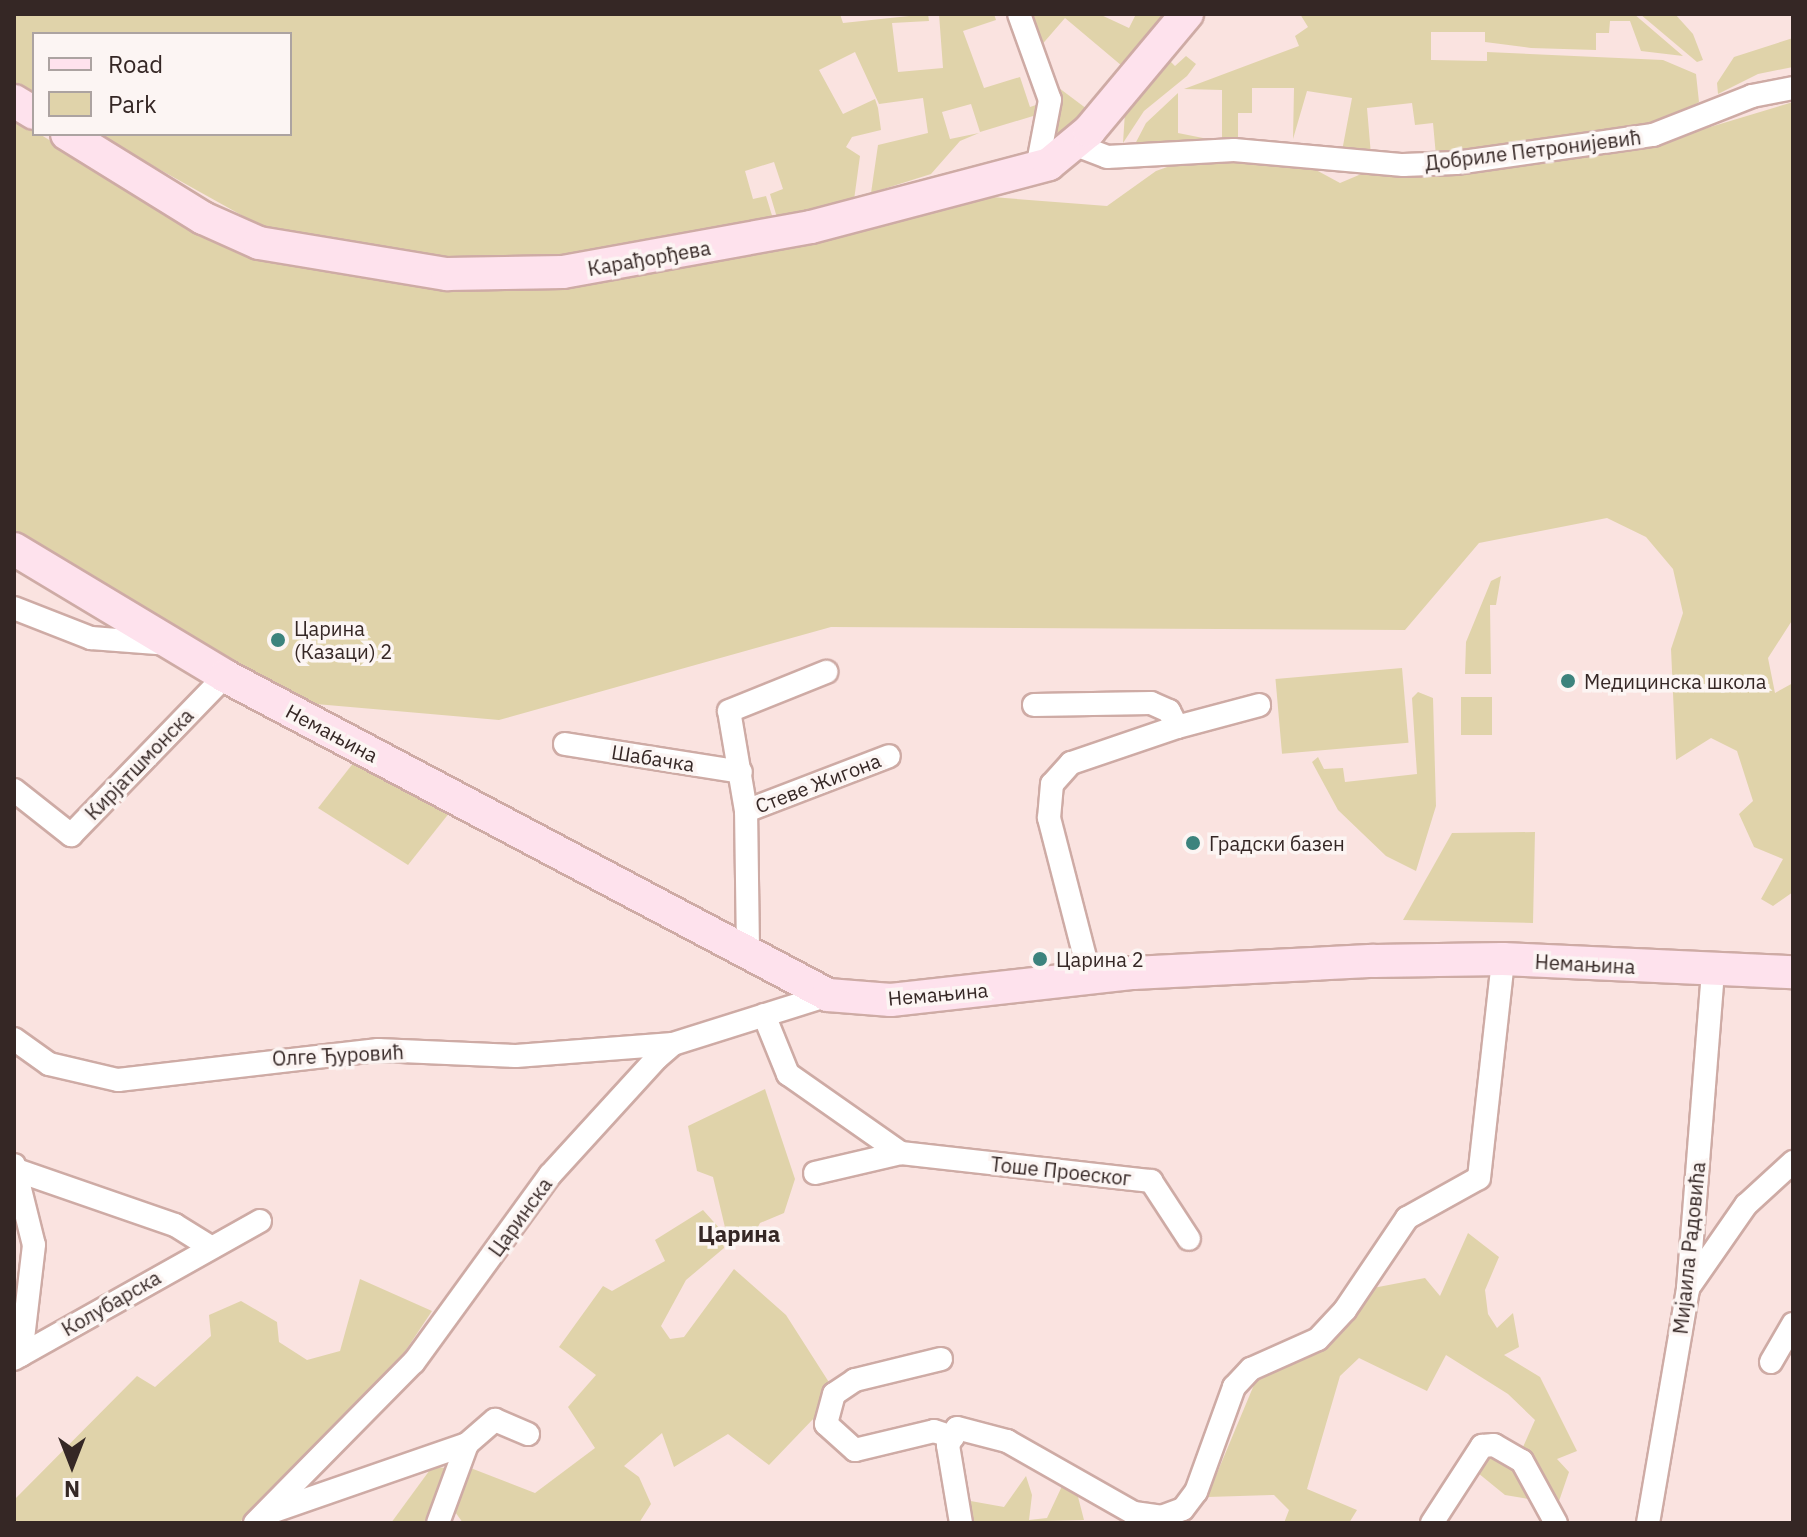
<!DOCTYPE html>
<html>
<head>
<meta charset="utf-8">
<style>
	body { margin:0 }
	#map { position:relative; width:1807px; height:1537px; overflow:hidden; background:#fae3e0; font-family:"IBM Plex Sans",sans-serif }
	div>[style] { position:absolute }
	[style*='--x'] { left:calc(var(--x)*1px); top:calc(var(--y)*1px); width:calc(var(--w)*1px); rotate:calc(var(--a)*1deg) }
	.green>* { inset:0; background:#e0d3aa; transform-origin:0 0 }
	.roads { filter:drop-shadow(2px 0 #ceaba5) drop-shadow(-2px 0 #ceaba5) drop-shadow(0 2px #ceaba5) drop-shadow(0 -2px #ceaba5) }
	.street>* { height:22px; margin:-11px; padding:0 11px; transform-origin:11px; border-radius:11px; background:#fff }
	.secondary>* { height:32px; margin:-16px; padding:0 16px; transform-origin:16px; border-radius:16px; background:#fee2ed }
	.dots>* { width:22px; height:22px; translate:-50% -50%; box-sizing:border-box; border:4px solid #fcf5f3; border-radius:50% }
	span { translate:-50% -50%; white-space:nowrap; text-align:center; line-height:1.15; -webkit-text-stroke:7px #fcf5f3; paint-order:stroke }
	.street-label { font-size:20px; color:#352725 }
	.poi-label { font-size:20px; color:#352725 }
	.left { translate:0 -50%; text-align:left }
	.neighbourhood-label { font-size:22px; color:#352725; font-weight:700 }
	.frame { position:absolute; inset:0; border:16px solid #352725; pointer-events:none }
	.legend { position:absolute; left:32px; top:32px; width:260px; height:104px; box-sizing:border-box; background:#fcf5f3; border:2px solid #aca3a1; margin:0; padding:10px 14px; list-style:none; font-size:24px; color:#352725 }
	.legend li { display:flex; align-items:center; gap:16px; height:40px }
	.legend b { width:40px; border:2px solid #aca3a1 }
	.north { position:absolute; left:32px; top:1425px; width:80px; height:80px; -webkit-text-stroke:6px #fcf5f3; paint-order:stroke; rotate:180deg; font-size:22px; font-weight:700; line-height:32px; text-align:center; color:#352725 }
	.north::after { content:''; display:block; margin:auto; width:28px; height:36px; background:#352725; clip-path:polygon(50% 0,100% 100%,50% 72%,0 100%) }
</style>
</head>
<body>
<div id="map">
	<div class="green">
		<i style="clip-path:polygon(14px 14px,840px 14px,843px 23px,928px 14px,929px 21px,892px 23px,898px 72px,943px 68px,939px 14px,994px 14px,996px 20px,963px 31px,984px 88px,1020px 77px,1030px 107px,1042px 103px,1043px 113px,980px 132px,971px 104px,942px 112px,950px 139px,979px 133px,960px 141px,931px 174px,871px 193px,878px 145px,928px 133px,923px 98px,879px 104px,855px 52px,819px 70px,843px 114px,875px 99px,878px 108px,881px 130px,852px 137px,846px 147px,860px 156px,854px 200px,778px 221px,770px 194px,783px 189px,774px 162px,745px 171px,753px 199px,766px 196px,774px 222px,545px 259px,469px 261px,339px 248px,261px 226px,96px 134px,290px 134px,290px 34px,34px 34px,34px 97px,14px 85px)"></i>
		<i style="clip-path:polygon(1027px 14px,1099px 14px,1129px 28px,1136px 14px,1177px 14px,1128px 71px,1065px 18px,1039px 48px)"></i>
		<i style="clip-path:polygon(1300px 14px,1634px 14px,1683px 56px,1641px 51px,1630px 21px,1610px 21px,1609px 33px,1596px 33px,1596px 50px,1531px 48px,1485px 42px,1485px 32px,1431px 32px,1431px 60px,1487px 61px,1487px 52px,1663px 60px,1696px 74px,1699px 102px,1650px 129px,1436px 156px,1433px 123px,1415px 125px,1412px 103px,1367px 108px,1371px 155px,1342px 151px,1352px 98px,1307px 91px,1293px 139px,1294px 88px,1252px 88px,1252px 113px,1238px 113px,1238px 139px,1222px 139px,1222px 90px,1184px 89px,1299px 46px,1295px 36px,1308px 27px)"></i>
		<i style="clip-path:polygon(1640px 14px,1675px 14px,1693px 34px,1703px 60px,1697px 62px)"></i>
		<i style="clip-path:polygon(1793px 38px,1793px 67px,1758px 74px,1718px 94px,1717px 83px,1734px 57px)"></i>
		<i style="clip-path:polygon(1186px 56px,1196px 64px,1187px 76px,1144px 111px,1123px 143px,1125px 112px,1170px 61px,1175px 66px)"></i>
		<i style="clip-path:polygon(1051px 82px,1091px 112px,1048px 144px,1059px 108px)"></i>
		<i style="clip-path:polygon(1178px 93px,1178px 133px,1208px 139px,1134px 146px,1146px 123px)"></i>
		<i style="clip-path:polygon(1793px 102px,1793px 619px,1768px 658px,1775px 693px,1793px 683px,1793px 892px,1773px 906px,1761px 899px,1783px 859px,1754px 847px,1739px 814px,1753px 801px,1737px 751px,1711px 738px,1676px 760px,1671px 649px,1683px 613px,1673px 569px,1646px 537px,1607px 518px,1479px 543px,1405px 630px,831px 627px,499px 720px,293px 702px,14px 535px,14px 118px,174px 218px,235px 246px,315px 269px,411px 283px,591px 282px,824px 236px,979px 196px,1107px 206px,1156px 171px,1195px 157px,1305px 164px,1340px 183px,1366px 172px,1657px 143px)"></i>
		<i style="clip-path:polygon(1501px 576px,1496px 605px,1490px 605px,1491px 674px,1465px 674px,1466px 642px,1491px 581px)"></i>
		<i style="left:1402px;top:668px;width:75px;height:127px;rotate:85deg"></i>
		<i style="clip-path:polygon(1418px 692px,1433px 698px,1436px 806px,1416px 871px,1386px 856px,1338px 810px,1312px 762px,1318px 757px,1324px 769px,1343px 768px,1345px 782px,1417px 774px,1412px 698px)"></i>
		<i style="left:1461px;top:697px;width:31px;height:38px"></i>
		<i style="clip-path:polygon(358px 757px,450px 812px,408px 865px,318px 808px)"></i>
		<i style="clip-path:polygon(1535px 832px,1533px 923px,1403px 920px,1452px 833px)"></i>
		<i style="clip-path:polygon(765px 1089px,795px 1179px,784px 1213px,760px 1223px,750px 1242px,728px 1240px,713px 1177px,697px 1171px,688px 1126px)"></i>
		<i style="clip-path:polygon(703px 1210px,721px 1230px,724px 1248px,686px 1280px,661px 1326px,670px 1339px,684px 1337px,734px 1269px,786px 1315px,832px 1387px,815px 1417px,769px 1465px,728px 1434px,674px 1467px,662px 1433px,624px 1466px,639px 1477px,651px 1504px,639px 1523px,463px 1523px,453px 1509px,468px 1467px,535px 1493px,595px 1448px,568px 1407px,596px 1375px,559px 1347px,603px 1286px,612px 1291px,665px 1261px,655px 1240px)"></i>
		<i style="clip-path:polygon(1468px 1233px,1499px 1257px,1485px 1290px,1488px 1314px,1497px 1328px,1513px 1313px,1519px 1347px,1504px 1355px,1540px 1377px,1577px 1451px,1557px 1459px,1569px 1472px,1558px 1504px,1505px 1495px,1478px 1473px,1479px 1453px,1523px 1447px,1535px 1420px,1508px 1394px,1446px 1355px,1427px 1391px,1359px 1358px,1340px 1376px,1307px 1489px,1357px 1510px,1349px 1523px,1284px 1523px,1289px 1510px,1274px 1495px,1207px 1497px,1256px 1380px,1294px 1360px,1373px 1288px,1425px 1278px,1440px 1296px)"></i>
		<i style="clip-path:polygon(360px 1279px,432px 1311px,392px 1371px,239px 1523px,14px 1523px,14px 1500px,137px 1376px,155px 1387px,211px 1336px,209px 1315px,241px 1301px,277px 1322px,279px 1342px,307px 1360px,340px 1351px)"></i>
		<i style="clip-path:polygon(432px 1467px,447px 1468px,429px 1523px,391px 1523px)"></i>
		<i style="clip-path:polygon(1026px 1476px,1032px 1495px,1029px 1520px,1047px 1518px,1063px 1484px,1076px 1489px,1084px 1520px,970px 1523px,965px 1500px,1004px 1507px)"></i>
	</div>
	<div class="roads">
		<div class="street">
			<i style="--x:1019;--y:14;--w:91;--a:70.2"></i>
			<i style="--x:1050;--y:100;--w:69;--a:100.8"></i>
			<i style="--x:1076;--y:145;--w:33;--a:21"></i>
			<i style="--x:1107;--y:157;--w:127;--a:-3.2"></i>
			<i style="--x:1234;--y:150;--w:170;--a:5.1"></i>
			<i style="--x:1403;--y:165;--w:53;--a:-2.2"></i>
			<i style="--x:1456;--y:163;--w:199;--a:-8.1"></i>
			<i style="--x:1653;--y:135;--w:106;--a:-21.5"></i>
			<i style="--x:1752;--y:96;--w:42;--a:-11"></i>
			<i style="--x:14;--y:608;--w:83;--a:21.3"></i>
			<i style="--x:91;--y:638;--w:79;--a:4.3"></i>
			<i style="--x:1034;--y:705;--w:117;--a:-1"></i>
			<i style="--x:1151;--y:703;--w:20;--a:24"></i>
			<i style="--x:1169;--y:711;--w:18;--a:63"></i>
			<i style="--x:1177;--y:727;--w:112;--a:161.2"></i>
			<i style="--x:1071;--y:763;--w:28;--a:132"></i>
			<i style="--x:1052;--y:784;--w:34;--a:95"></i>
			<i style="--x:1049;--y:818;--w:164;--a:75.5"></i>
			<i style="--x:1177;--y:727;--w:85;--a:-15"></i>
			<i style="--x:565;--y:744;--w:178;--a:9"></i>
			<i style="--x:14;--y:790;--w:73;--a:38.3"></i>
			<i style="--x:71;--y:835;--w:221;--a:-45.9"></i>
			<i style="--x:746;--y:811;--w:153;--a:-21"></i>
			<i style="--x:748;--y:951;--w:140;--a:-90.8"></i>
			<i style="--x:746;--y:811;--w:101;--a:-99.6"></i>
			<i style="--x:729;--y:711;--w:105;--a:-21.9"></i>
			<i style="--x:764;--y:1015;--w:64;--a:67.9"></i>
			<i style="--x:788;--y:1074;--w:138;--a:35"></i>
			<i style="--x:901;--y:1153;--w:252;--a:6.4"></i>
			<i style="--x:1151;--y:1181;--w:69;--a:56.8"></i>
			<i style="--x:14;--y:1039;--w:43;--a:35.5"></i>
			<i style="--x:49;--y:1064;--w:71;--a:13.1"></i>
			<i style="--x:118;--y:1080;--w:262;--a:-6.6"></i>
			<i style="--x:378;--y:1050;--w:138;--a:2.5"></i>
			<i style="--x:516;--y:1056;--w:157;--a:-4.4"></i>
			<i style="--x:14;--y:1165;--w:82;--a:76"></i>
			<i style="--x:34;--y:1245;--w:111;--a:96.7"></i>
			<i style="--x:19;--y:1171;--w:165;--a:19.1"></i>
			<i style="--x:175;--y:1225;--w:40;--a:32"></i>
			<i style="--x:815;--y:1173;--w:88;--a:-13.1"></i>
			<i style="--x:1691;--y:1284;--w:96;--a:-55.2"></i>
			<i style="--x:1746;--y:1205;--w:64;--a:-42.5"></i>
			<i style="--x:14;--y:1359;--w:282;--a:-29.3"></i>
			<i style="--x:941;--y:1359;--w:89;--a:166.3"></i>
			<i style="--x:855;--y:1380;--w:25;--a:146"></i>
			<i style="--x:834;--y:1394;--w:31;--a:105"></i>
			<i style="--x:826;--y:1424;--w:39;--a:42"></i>
			<i style="--x:855;--y:1450;--w:81;--a:-13.5"></i>
			<i style="--x:934;--y:1431;--w:20;--a:18"></i>
			<i style="--x:1771;--y:1362;--w:44;--a:-59.9"></i>
			<i style="--x:268;--y:1513;--w:211;--a:-19.1"></i>
			<i style="--x:467;--y:1444;--w:37;--a:-41"></i>
			<i style="--x:495;--y:1420;--w:36;--a:23"></i>
			<i style="--x:255;--y:1523;--w:226;--a:-45.4"></i>
			<i style="--x:414;--y:1362;--w:231;--a:-54"></i>
			<i style="--x:550;--y:1175;--w:159;--a:-47.6"></i>
			<i style="--x:657;--y:1058;--w:21;--a:-41"></i>
			<i style="--x:673;--y:1044;--w:163;--a:-17.5"></i>
			<i style="--x:438;--y:1523;--w:84;--a:-69.8"></i>
			<i style="--x:961;--y:1523;--w:79;--a:-99.5"></i>
			<i style="--x:948;--y:1445;--w:19;--a:-62"></i>
			<i style="--x:957;--y:1428;--w:52;--a:14.6"></i>
			<i style="--x:1007;--y:1441;--w:146;--a:29.6"></i>
			<i style="--x:1134;--y:1513;--w:27;--a:8"></i>
			<i style="--x:1161;--y:1517;--w:23;--a:-20"></i>
			<i style="--x:1183;--y:1509;--w:21;--a:-53"></i>
			<i style="--x:1196;--y:1492;--w:112;--a:-70.1"></i>
			<i style="--x:1234;--y:1387;--w:25;--a:-47"></i>
			<i style="--x:1251;--y:1369;--w:73;--a:-24.1"></i>
			<i style="--x:1318;--y:1339;--w:40;--a:-47"></i>
			<i style="--x:1345;--y:1310;--w:111;--a:-56"></i>
			<i style="--x:1407;--y:1218;--w:82;--a:-29.1"></i>
			<i style="--x:1479;--y:1178;--w:220;--a:-83.7"></i>
			<i style="--x:1432;--y:1523;--w:92;--a:-57"></i>
			<i style="--x:1482;--y:1446;--w:12;--a:-5"></i>
			<i style="--x:1494;--y:1445;--w:32;--a:30"></i>
			<i style="--x:1522;--y:1461;--w:71;--a:61.3"></i>
			<i style="--x:1648;--y:1523;--w:237;--a:-80.3"></i>
			<i style="--x:1688;--y:1289;--w:320;--a:-85.5"></i>
		</div>
		<div class="secondary">
			<i style="--x:14;--y:101;--w:23;--a:31"></i>
			<i style="--x:67;--y:134;--w:160;--a:31.7"></i>
			<i style="--x:203;--y:218;--w:61;--a:24.1"></i>
			<i style="--x:259;--y:243;--w:191;--a:9.4"></i>
			<i style="--x:447;--y:274;--w:116;--a:-1"></i>
			<i style="--x:563;--y:272;--w:252;--a:-10.3"></i>
			<i style="--x:811;--y:227;--w:246;--a:-14.8"></i>
			<i style="--x:1049;--y:164;--w:52;--a:-39.5"></i>
			<i style="--x:1089;--y:131;--w:153;--a:-50.1"></i>
			<i style="--x:14;--y:549;--w:246;--a:31"></i>
			<i style="--x:225;--y:676;--w:682;--a:27.88"></i>
			<i style="--x:828;--y:995;--w:63;--a:4.5"></i>
			<i style="--x:891;--y:1000;--w:244;--a:-6.4"></i>
			<i style="--x:1133;--y:973;--w:241;--a:-2.9"></i>
			<i style="--x:1374;--y:961;--w:129;--a:-0.9"></i>
			<i style="--x:1503;--y:959;--w:290;--a:2.6"></i>
		</div>
	</div>
	<div class="dots">
		<i style="left:278px;top:640px;background:#3c837d"></i>
		<i style="left:1568px;top:681px;background:#3c837d"></i>
		<i style="left:1193px;top:843px;background:#3c837d"></i>
		<i style="left:1040px;top:959px;background:#3c837d"></i>
	</div>
	<div class="street-label">
		<span style="left:1533px;top:150px;rotate:-7deg">Добриле Петронијевић</span>
		<span style="left:649px;top:258px;rotate:-10deg">Карађорђева</span>
		<span style="left:332px;top:733px;rotate:28deg">Немањина</span>
		<span style="left:653px;top:758px;rotate:9deg">Шабачка</span>
		<span style="left:139px;top:764px;rotate:-46deg">Кирјатшмонска</span>
		<span style="left:818px;top:783px;rotate:-21deg">Стеве Жигона</span>
		<span style="left:1585px;top:964px;rotate:3deg">Немањина</span>
		<span style="left:938px;top:994px;rotate:-5deg">Немањина</span>
		<span style="left:338px;top:1055px;rotate:-3deg">Олге Ђуровић</span>
		<span style="left:1061px;top:1171px;rotate:6deg">Тоше Проеског</span>
		<span style="left:520px;top:1217px;rotate:-54deg">Царинска</span>
		<span style="left:1689px;top:1248px;rotate:-84deg">Мијаила Радовића</span>
		<span style="left:111px;top:1303px;rotate:-30deg">Колубарска</span>
	</div>
	<div class="poi-label">
		<span class="left" style="left:294px;top:640px">Царина<br>(Казаци) 2</span>
		<span class="left" style="left:1584px;top:681px">Медицинска школа</span>
		<span class="left" style="left:1209px;top:843px">Градски базен</span>
		<span class="left" style="left:1056px;top:959px">Царина 2</span>
	</div>
	<div class="neighbourhood-label">
		<span style="left:739px;top:1234px">Царина</span>
	</div>
	<div class="frame"></div>
	<ul class="legend">
	<li><b style="height:10px;background:#fee2ed"></b>Road</li>
	<li><b style="height:22px;background:#e0d3aa"></b>Park</li>
	</ul>
	<div class="north">N</div>
</div>
</body>
</html>
